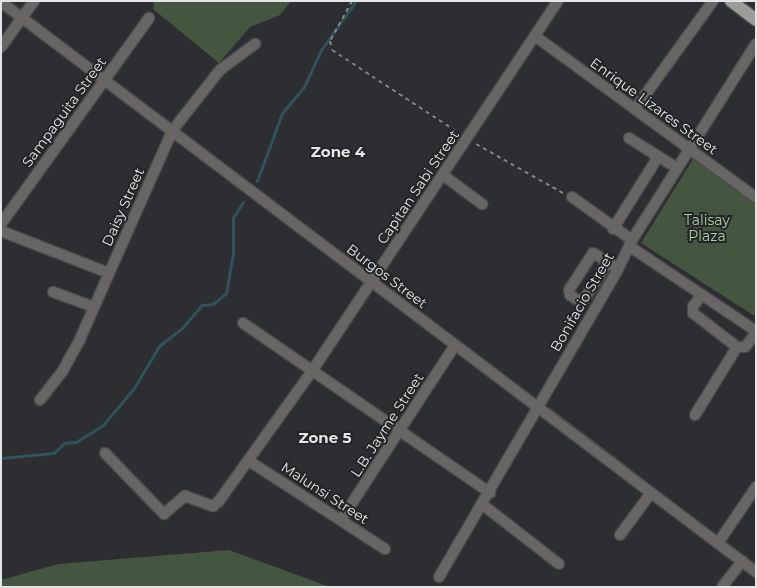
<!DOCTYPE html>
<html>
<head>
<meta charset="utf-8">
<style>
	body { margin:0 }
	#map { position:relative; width:757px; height:588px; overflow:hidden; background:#2d2e31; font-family:Montserrat,sans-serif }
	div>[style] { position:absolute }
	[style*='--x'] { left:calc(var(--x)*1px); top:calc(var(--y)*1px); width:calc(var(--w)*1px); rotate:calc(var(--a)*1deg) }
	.green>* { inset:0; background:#445540 }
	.stream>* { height:3px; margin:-1.5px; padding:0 1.5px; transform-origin:1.5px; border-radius:1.5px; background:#31515b }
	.path>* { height:2px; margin-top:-1px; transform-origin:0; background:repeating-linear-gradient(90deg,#838486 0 4px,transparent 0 8px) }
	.roads { filter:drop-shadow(1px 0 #4a4b4e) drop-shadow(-1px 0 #4a4b4e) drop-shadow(0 1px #4a4b4e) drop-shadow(0 -1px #4a4b4e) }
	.minor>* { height:10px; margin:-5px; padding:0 5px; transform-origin:5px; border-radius:5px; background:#676665 }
	.major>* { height:12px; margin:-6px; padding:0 6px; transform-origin:6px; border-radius:6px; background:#9e9c9a }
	span { translate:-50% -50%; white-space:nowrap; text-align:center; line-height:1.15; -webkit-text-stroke:4px #242527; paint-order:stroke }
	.street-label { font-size:14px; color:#e5e5e7 }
	.park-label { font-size:14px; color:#accfa2 }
	.neighbourhood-label { font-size:15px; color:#e5e5e7; font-weight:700 }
	.frame { position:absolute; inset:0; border:2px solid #e5e5e7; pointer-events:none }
</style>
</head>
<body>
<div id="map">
	<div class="green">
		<i style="clip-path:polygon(154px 1px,291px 1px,280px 15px,250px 27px,219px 63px,153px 9px)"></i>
		<i style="clip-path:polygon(695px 156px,756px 200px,756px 317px,641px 243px)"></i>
		<i style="clip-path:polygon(550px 408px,627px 466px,626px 469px,549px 410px)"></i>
		<i style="clip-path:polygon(229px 550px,330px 587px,1px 587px,1px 580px,58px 564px)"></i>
	</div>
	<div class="stream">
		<i style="--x:257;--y:181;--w:72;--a:-69.8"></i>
		<i style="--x:282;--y:113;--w:34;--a:-50"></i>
		<i style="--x:304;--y:87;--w:41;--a:-65.3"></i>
		<i style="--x:321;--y:50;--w:60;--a:-54.5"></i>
		<i style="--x:1;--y:458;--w:53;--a:-5.4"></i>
		<i style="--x:54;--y:453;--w:14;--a:-45"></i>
		<i style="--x:64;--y:443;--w:12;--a:-5"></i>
		<i style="--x:76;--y:442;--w:32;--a:-32"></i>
		<i style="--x:103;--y:425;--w:48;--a:-50"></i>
		<i style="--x:134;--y:388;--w:49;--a:-59.2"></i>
		<i style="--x:159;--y:346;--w:29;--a:-38"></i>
		<i style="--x:182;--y:328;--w:30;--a:-49"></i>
		<i style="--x:202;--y:305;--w:11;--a:-5"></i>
		<i style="--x:213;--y:304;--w:17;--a:-40"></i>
		<i style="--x:226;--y:293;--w:39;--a:-80"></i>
		<i style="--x:233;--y:255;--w:37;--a:-90"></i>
		<i style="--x:233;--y:218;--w:19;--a:-58"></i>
	</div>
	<div class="path">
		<i style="--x:352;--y:1;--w:46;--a:118.8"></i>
		<i style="--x:330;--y:41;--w:9;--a:77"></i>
		<i style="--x:332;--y:50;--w:152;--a:33.2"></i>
		<i style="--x:476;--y:144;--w:100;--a:29.4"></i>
	</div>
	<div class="roads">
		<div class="minor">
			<i style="--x:1;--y:2;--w:946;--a:37.05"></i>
			<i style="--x:535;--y:36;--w:274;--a:36.2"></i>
			<i style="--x:1;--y:47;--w:57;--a:-54.3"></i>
			<i style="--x:635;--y:109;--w:133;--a:-54.2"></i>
			<i style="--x:629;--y:138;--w:57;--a:32"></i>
			<i style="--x:443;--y:175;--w:49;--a:36.6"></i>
			<i style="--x:572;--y:197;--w:74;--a:35.6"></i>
			<i style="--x:1;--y:224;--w:254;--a:-54.3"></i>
			<i style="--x:613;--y:229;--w:85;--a:-58"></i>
			<i style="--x:1;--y:231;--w:116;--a:21.3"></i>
			<i style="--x:629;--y:246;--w:153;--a:33.8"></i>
			<i style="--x:608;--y:262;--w:49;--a:122.4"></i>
			<i style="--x:582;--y:303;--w:14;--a:-146"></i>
			<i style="--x:570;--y:295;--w:5;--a:-101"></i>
			<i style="--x:569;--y:290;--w:44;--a:-57"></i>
			<i style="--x:593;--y:253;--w:17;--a:31"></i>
			<i style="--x:608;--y:262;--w:12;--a:35"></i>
			<i style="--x:53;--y:292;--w:44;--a:20.1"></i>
			<i style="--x:702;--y:295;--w:14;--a:129"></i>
			<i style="--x:693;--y:306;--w:7;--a:90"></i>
			<i style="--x:693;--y:313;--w:56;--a:37.7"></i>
			<i style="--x:737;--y:347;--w:8;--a:0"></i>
			<i style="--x:745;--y:347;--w:18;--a:-52"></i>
			<i style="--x:243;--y:323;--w:300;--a:34.5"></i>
			<i style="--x:40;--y:400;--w:36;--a:-52"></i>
			<i style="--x:62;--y:372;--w:38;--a:-61"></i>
			<i style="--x:80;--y:339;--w:227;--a:-66.1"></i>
			<i style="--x:172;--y:131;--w:78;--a:-51.8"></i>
			<i style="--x:220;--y:70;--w:44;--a:-36.6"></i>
			<i style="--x:695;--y:415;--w:80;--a:-58.3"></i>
			<i style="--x:105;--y:453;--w:85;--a:46"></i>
			<i style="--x:164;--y:514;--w:28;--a:-41"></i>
			<i style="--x:185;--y:496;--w:30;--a:20"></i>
			<i style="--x:213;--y:506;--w:8;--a:-40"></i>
			<i style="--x:219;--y:501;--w:160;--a:-54.4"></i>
			<i style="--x:312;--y:371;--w:444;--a:-56.4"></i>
			<i style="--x:249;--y:461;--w:162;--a:32.9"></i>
			<i style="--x:483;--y:505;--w:96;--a:37.8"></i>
			<i style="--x:341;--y:520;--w:209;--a:-56.9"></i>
			<i style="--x:620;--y:535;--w:52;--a:-53.6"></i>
			<i style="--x:718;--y:543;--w:68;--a:-55.8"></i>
			<i style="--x:439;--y:577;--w:356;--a:-59.8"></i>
			<i style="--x:618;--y:269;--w:32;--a:-64"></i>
			<i style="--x:632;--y:240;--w:232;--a:-57.7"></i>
			<i style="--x:722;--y:587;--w:33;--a:-52"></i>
		</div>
		<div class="major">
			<i style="--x:731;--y:1;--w:31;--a:37"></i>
		</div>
	</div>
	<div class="street-label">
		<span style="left:654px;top:106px;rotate:36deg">Enrique Lizares Street</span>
		<span style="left:64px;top:112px;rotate:-54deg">Sampaguita Street</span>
		<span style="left:418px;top:187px;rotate:-56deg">Capitan Sabi Street</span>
		<span style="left:123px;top:207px;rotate:-66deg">Daisy Street</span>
		<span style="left:387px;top:276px;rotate:37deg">Burgos Street</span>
		<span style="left:582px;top:302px;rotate:-60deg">Bonifacio Street</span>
		<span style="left:387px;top:425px;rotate:-57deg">L.B. Jayme Street</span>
		<span style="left:325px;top:493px;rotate:33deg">Malunsi Street</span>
	</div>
	<div class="park-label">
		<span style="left:707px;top:228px">Talisay<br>Plaza</span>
	</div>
	<div class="neighbourhood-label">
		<span style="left:338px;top:152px">Zone 4</span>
		<span style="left:325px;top:438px">Zone 5</span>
	</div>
	<div class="frame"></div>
</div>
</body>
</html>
